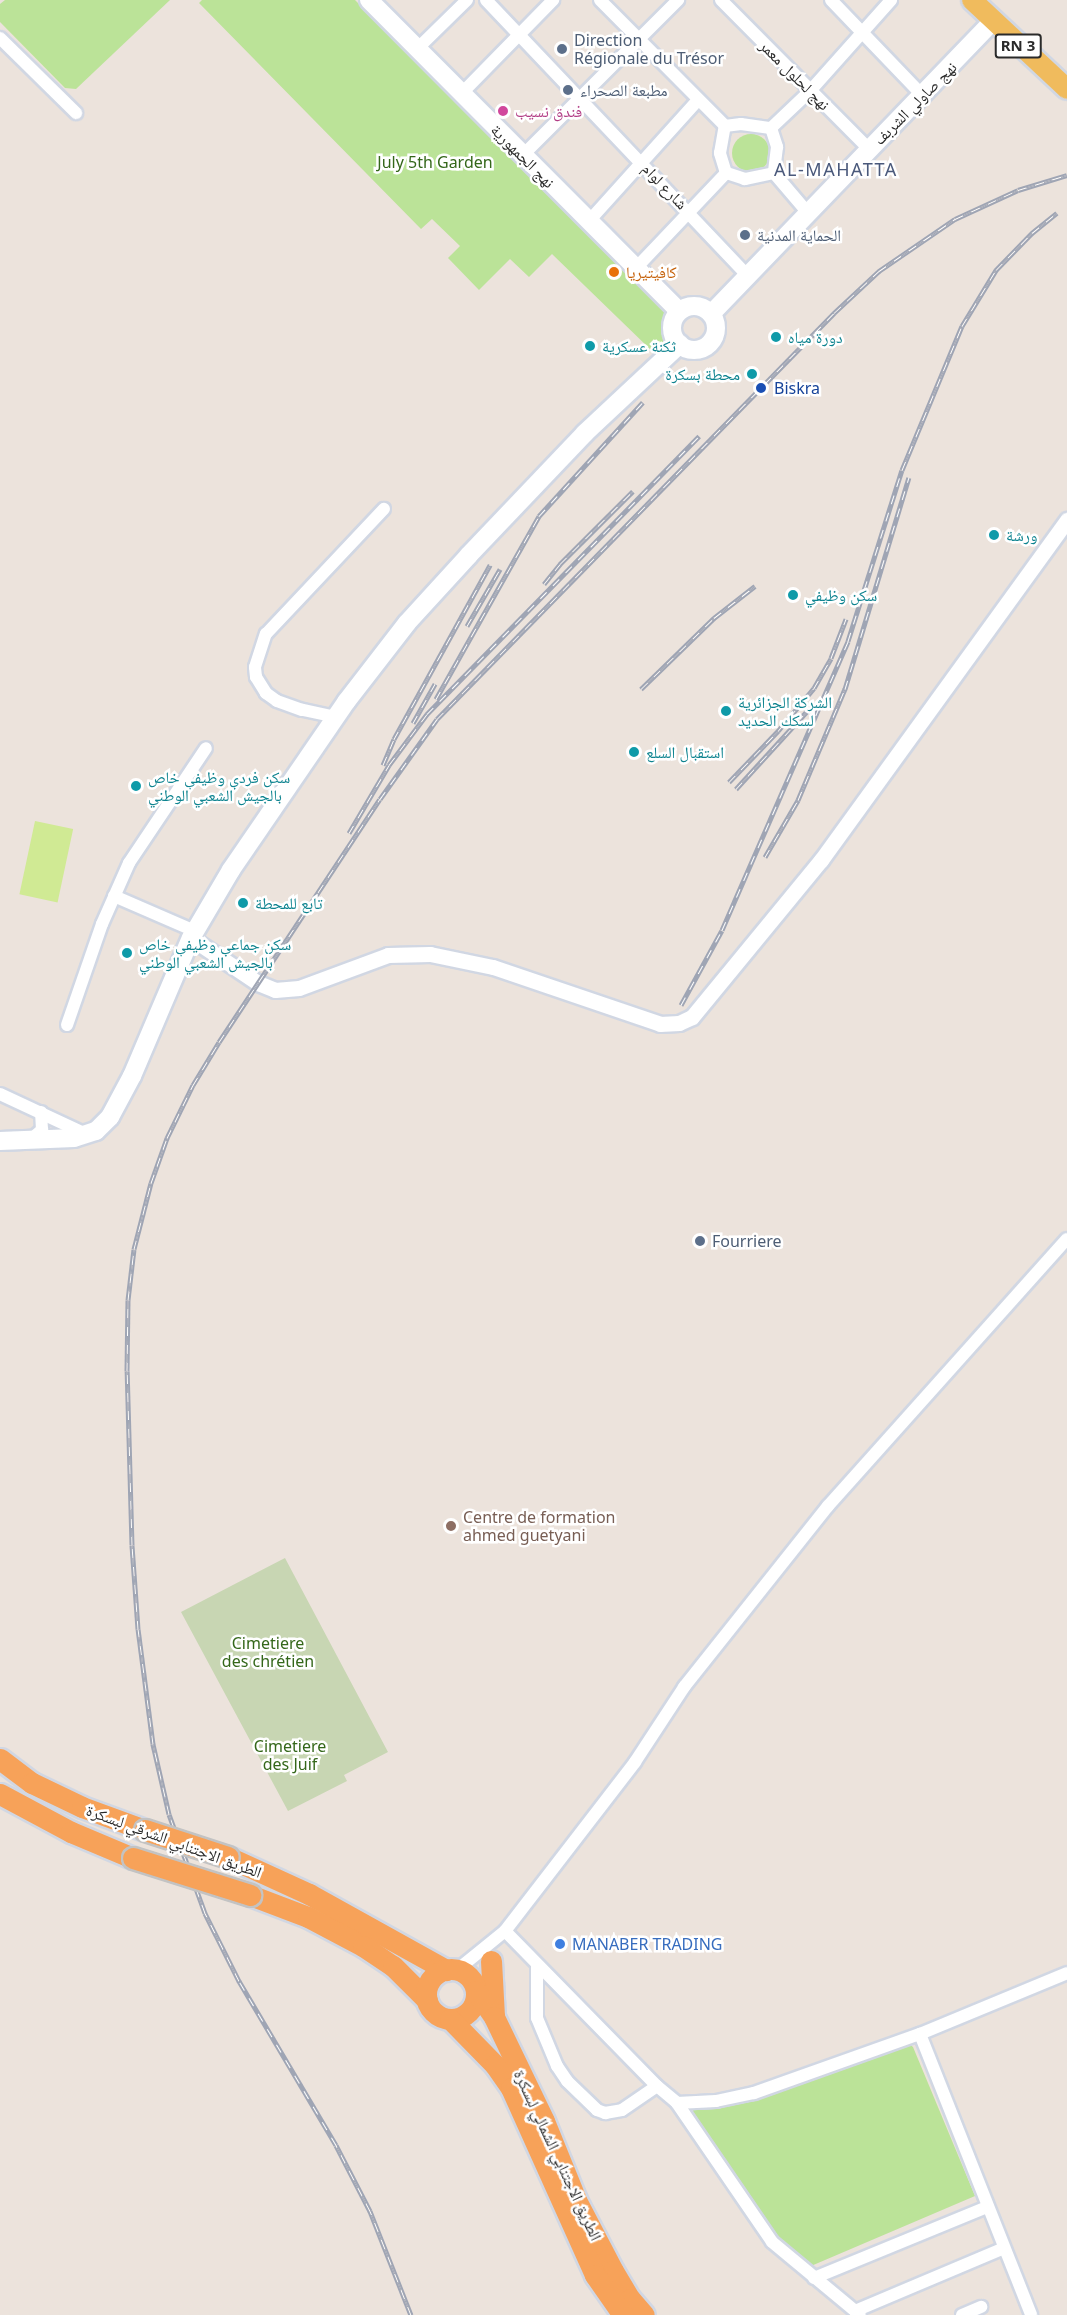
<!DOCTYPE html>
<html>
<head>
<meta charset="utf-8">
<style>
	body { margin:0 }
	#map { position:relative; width:1067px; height:2315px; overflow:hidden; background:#ece3dc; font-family:"Noto Sans","Noto Naskh Arabic",sans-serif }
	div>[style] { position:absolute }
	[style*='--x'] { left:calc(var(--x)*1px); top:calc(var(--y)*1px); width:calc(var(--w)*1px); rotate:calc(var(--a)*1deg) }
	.green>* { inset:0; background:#bbe398 }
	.round { border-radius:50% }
	.cemetery>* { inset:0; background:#c8d6b3 }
	.pitch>* { inset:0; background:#d0ea94; transform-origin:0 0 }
	.roads { filter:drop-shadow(2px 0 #d1d7e3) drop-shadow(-2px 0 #d1d7e3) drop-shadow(0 2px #d1d7e3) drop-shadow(0 -2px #d1d7e3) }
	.minor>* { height:12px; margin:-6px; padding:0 6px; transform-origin:6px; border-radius:6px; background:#fff }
	.tertiary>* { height:15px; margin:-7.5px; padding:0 7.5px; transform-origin:7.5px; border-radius:7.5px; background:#fff }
	.secondary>* { height:18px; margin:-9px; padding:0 9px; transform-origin:9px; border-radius:9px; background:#fff }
	.secondary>.ring { margin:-9px; padding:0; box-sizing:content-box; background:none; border:18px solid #fff; border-radius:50% }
	.primary>* { height:20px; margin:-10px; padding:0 10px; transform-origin:10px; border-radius:10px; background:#f0bb5d }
	.trunk>* { height:21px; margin:-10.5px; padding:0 10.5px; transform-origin:10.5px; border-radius:10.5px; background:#f7a259 }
	.trunk>.ring { margin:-10.5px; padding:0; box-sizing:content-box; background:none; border:21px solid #f7a259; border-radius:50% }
	.rail>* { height:5px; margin-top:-2.5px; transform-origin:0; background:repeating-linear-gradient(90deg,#fff 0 9px,#9fa5b4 0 18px); box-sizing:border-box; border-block:2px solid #9fa5b4 }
	.bridges { filter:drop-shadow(2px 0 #c3c3c3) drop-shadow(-2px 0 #c3c3c3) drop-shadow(0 2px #c3c3c3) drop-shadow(0 -2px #c3c3c3) }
	.trunk-bridge>* { height:21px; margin:-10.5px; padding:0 10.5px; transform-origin:10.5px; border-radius:10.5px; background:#f7a259 }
	.dots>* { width:16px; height:16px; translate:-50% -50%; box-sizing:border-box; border:3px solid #fff; border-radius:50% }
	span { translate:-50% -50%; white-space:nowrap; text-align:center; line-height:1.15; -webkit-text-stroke:5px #fff; paint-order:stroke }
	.shield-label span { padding:2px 4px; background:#fff; border:2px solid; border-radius:4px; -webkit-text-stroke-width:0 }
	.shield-label { font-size:15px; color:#2a2a2a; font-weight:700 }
	.service-label { font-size:16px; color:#4e5e75 }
	.left { translate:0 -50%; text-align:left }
	.street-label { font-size:16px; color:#2a2a2a }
	.hotel-label { font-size:16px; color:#b23c85 }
	.park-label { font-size:16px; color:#34671a }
	.food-label { font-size:16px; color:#c56008 }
	.culture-label { font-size:16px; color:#0d838f }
	.right { translate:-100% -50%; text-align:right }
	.transit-label { font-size:16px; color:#164399 }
	.education-label { font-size:16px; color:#785e54 }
	.shop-label { font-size:16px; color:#366cbe }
	.neighbourhood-label { font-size:18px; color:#4a597b; letter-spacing:1.5px }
</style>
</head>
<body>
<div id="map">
	<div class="green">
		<i style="clip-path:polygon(5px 0,170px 0,76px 89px,65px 88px,0 22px,0 4px)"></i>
		<i style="clip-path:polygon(202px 0,355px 0,666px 313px,668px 334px,662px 343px,652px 351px,552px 254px,529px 277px,510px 259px,479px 290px,448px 258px,460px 246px,432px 219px,421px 229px,199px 3px)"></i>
		<i class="round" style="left:732px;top:134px;width:38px;height:38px"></i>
		<i style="clip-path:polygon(908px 2043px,913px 2047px,975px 2196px,811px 2266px,767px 2230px,693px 2114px,693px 2106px,755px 2101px)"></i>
	</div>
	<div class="cemetery">
		<i style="clip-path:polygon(285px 1558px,388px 1752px,344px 1775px,347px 1781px,288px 1811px,181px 1612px)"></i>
	</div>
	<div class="pitch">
		<i style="left:35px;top:821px;width:39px;height:75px;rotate:12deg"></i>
	</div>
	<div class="roads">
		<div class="minor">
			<i style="--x:486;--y:0;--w:381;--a:46.5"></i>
			<i style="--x:600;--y:0;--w:177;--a:45.2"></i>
			<i style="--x:721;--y:0;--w:210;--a:45.2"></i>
			<i style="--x:831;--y:0;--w:132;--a:46.2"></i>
			<i style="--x:0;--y:38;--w:107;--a:44.6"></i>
			<i style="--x:417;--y:49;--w:70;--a:-44.4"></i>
			<i style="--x:461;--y:94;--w:132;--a:-45.6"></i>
			<i style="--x:741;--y:124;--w:30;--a:8"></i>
			<i style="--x:771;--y:128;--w:20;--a:72"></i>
			<i style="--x:777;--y:147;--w:26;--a:97"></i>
			<i style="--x:774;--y:173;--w:30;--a:168"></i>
			<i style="--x:745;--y:179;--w:20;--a:-162"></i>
			<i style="--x:726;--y:173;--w:21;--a:-107"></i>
			<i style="--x:720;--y:153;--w:27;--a:-80"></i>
			<i style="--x:725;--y:126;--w:16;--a:-7"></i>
			<i style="--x:771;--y:128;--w:54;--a:-43.5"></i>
			<i style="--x:810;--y:91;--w:122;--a:-48.3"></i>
			<i style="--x:522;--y:156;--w:221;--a:-45"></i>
			<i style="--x:774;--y:173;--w:52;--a:49.6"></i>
			<i style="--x:589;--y:221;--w:163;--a:-48"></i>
			<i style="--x:636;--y:268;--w:131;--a:-46.5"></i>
			<i style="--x:336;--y:717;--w:35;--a:-168"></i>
			<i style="--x:302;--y:710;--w:27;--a:-160"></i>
			<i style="--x:277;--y:701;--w:14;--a:-144"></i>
			<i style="--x:266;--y:693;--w:19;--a:-122"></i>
			<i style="--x:256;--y:677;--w:10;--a:-96"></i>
			<i style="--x:255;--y:667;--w:35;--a:-72"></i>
			<i style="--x:266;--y:634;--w:172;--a:-46.7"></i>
			<i style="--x:114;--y:896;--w:88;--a:23.4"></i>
			<i style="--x:67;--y:1025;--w:107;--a:-70.9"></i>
			<i style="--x:102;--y:924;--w:67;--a:-66.1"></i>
			<i style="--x:129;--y:863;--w:138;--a:-56.2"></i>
			<i style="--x:0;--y:1094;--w:97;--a:25"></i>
			<i style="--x:30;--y:1140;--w:16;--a:-40"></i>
			<i style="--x:42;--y:1130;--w:18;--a:-93"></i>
			<i style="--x:505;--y:1931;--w:217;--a:45.6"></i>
			<i style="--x:657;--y:2086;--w:26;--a:40"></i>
			<i style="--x:677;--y:2103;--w:168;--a:55.6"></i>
			<i style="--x:772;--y:2242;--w:114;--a:39.7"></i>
			<i style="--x:537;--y:1966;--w:52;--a:90"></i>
			<i style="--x:537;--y:2018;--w:52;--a:67.4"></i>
			<i style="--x:557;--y:2066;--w:18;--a:56"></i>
			<i style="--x:567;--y:2081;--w:42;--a:44"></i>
			<i style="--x:597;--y:2110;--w:9;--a:21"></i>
			<i style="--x:605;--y:2113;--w:17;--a:-10"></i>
			<i style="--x:622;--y:2110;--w:42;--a:-34.4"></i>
			<i style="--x:457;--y:1970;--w:62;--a:-39.1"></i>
			<i style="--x:505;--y:1931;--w:213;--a:-52.4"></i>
			<i style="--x:635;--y:1762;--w:90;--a:-56.8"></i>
			<i style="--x:684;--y:1687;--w:231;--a:-51.5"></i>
			<i style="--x:828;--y:1506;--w:358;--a:-48.2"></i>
			<i style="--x:920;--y:2034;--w:302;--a:68.4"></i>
			<i style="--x:677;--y:2103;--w:39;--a:-3"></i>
			<i style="--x:716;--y:2101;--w:39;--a:-12"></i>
			<i style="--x:754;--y:2093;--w:176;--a:-19.6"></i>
			<i style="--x:920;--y:2034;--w:159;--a:-22.5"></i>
			<i style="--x:814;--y:2278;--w:187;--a:-22.3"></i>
			<i style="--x:855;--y:2311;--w:162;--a:-22.9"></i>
			<i style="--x:962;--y:2315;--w:21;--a:-23"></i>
		</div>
		<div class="tertiary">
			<i style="--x:191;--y:938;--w:81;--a:33.9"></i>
			<i style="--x:258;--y:983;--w:18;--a:22"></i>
			<i style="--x:275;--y:990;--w:24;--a:-5"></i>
			<i style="--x:299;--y:988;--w:95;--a:-20.3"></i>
			<i style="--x:388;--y:955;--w:42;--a:-1.4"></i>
			<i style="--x:430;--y:954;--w:64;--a:11.7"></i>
			<i style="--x:493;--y:967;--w:176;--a:18.8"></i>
			<i style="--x:660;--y:1024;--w:19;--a:-3"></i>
			<i style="--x:679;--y:1023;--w:14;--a:-25"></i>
			<i style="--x:692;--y:1017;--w:203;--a:-50.6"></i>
			<i style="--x:821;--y:860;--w:420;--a:-54.1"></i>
		</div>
		<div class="secondary">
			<i style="--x:369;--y:0;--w:439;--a:45.1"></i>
			<i class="ring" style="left:672px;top:306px;width:26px;height:26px"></i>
			<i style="--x:711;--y:314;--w:407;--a:-46.1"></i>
			<i style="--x:0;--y:1141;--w:74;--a:-2.3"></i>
			<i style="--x:74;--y:1138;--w:23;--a:-18"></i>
			<i style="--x:96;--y:1131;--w:20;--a:-45"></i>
			<i style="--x:110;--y:1117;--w:47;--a:-61.8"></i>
			<i style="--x:132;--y:1076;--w:150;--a:-66.9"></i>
			<i style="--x:191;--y:938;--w:79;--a:-59.5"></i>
			<i style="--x:231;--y:870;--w:204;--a:-55.6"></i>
			<i style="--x:346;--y:702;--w:100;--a:-52.3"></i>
			<i style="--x:407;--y:623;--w:92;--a:-47.6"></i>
			<i style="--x:469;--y:555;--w:168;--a:-46.4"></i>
			<i style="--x:585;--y:433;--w:130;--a:-43.1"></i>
		</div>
		<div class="primary">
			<i style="--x:972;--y:0;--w:130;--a:43.1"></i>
		</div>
		<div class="trunk">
			<i style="--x:0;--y:1759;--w:40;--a:37"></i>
			<i style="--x:32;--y:1783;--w:55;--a:25.6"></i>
			<i style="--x:82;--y:1807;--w:67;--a:20.1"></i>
			<i style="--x:0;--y:1794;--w:81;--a:28.2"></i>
			<i style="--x:71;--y:1832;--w:67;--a:22.8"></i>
			<i style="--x:228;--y:1857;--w:89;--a:24.6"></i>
			<i style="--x:309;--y:1894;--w:157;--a:29"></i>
			<i style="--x:250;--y:1895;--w:62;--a:20.8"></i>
			<i style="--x:308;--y:1917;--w:62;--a:27.8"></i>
			<i style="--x:363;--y:1946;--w:36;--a:34"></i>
			<i style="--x:393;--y:1966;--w:48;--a:45"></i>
			<i style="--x:491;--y:1961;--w:55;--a:86.9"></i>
			<i class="ring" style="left:426px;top:1969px;width:29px;height:29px"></i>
			<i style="--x:476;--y:1991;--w:32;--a:55"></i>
			<i style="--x:494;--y:2017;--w:115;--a:64.3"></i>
			<i style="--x:544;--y:2121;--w:85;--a:67.9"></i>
			<i style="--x:576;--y:2200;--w:80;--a:62.5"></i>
			<i style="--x:613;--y:2271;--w:33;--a:59"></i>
			<i style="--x:630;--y:2299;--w:21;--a:49"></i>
			<i style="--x:450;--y:2019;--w:64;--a:45.6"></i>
			<i style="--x:495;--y:2065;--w:28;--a:55"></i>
			<i style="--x:511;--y:2088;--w:205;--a:65.8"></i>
			<i style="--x:595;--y:2275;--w:49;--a:55"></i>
		</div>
	</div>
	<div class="rail">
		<i style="--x:544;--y:584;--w:26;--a:-51"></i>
		<i style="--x:560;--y:564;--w:103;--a:-45"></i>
		<i style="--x:467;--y:626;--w:66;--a:-59.9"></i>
		<i style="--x:641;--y:689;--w:102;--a:-44.2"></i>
		<i style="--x:714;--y:618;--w:52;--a:-38"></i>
		<i style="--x:436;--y:699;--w:210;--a:-60.6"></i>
		<i style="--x:539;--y:516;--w:154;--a:-47.6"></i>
		<i style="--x:413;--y:723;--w:45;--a:-60.6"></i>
		<i style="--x:383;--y:765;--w:28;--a:-67"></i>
		<i style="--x:394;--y:739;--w:199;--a:-61.1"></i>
		<i style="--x:729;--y:782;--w:71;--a:-46.1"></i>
		<i style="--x:778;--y:731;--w:56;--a:-50.1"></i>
		<i style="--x:814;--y:688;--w:34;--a:-60"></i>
		<i style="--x:831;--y:658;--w:42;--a:-69"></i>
		<i style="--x:736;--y:789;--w:108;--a:-47.6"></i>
		<i style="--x:349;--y:833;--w:79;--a:-59.5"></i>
		<i style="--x:389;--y:765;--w:64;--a:-53.3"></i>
		<i style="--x:427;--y:714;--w:389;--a:-45.6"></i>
		<i style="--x:765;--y:857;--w:66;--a:-59.9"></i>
		<i style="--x:798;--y:800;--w:121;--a:-67.1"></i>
		<i style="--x:845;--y:689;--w:221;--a:-73.2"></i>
		<i style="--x:681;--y:1005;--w:85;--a:-61.3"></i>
		<i style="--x:722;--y:930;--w:315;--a:-66.4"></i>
		<i style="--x:848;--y:641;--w:179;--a:-72.5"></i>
		<i style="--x:902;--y:470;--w:156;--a:-67.4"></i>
		<i style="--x:962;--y:326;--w:66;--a:-58.7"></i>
		<i style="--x:996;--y:270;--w:52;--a:-45.8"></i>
		<i style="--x:1032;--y:233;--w:32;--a:-39"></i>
		<i style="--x:411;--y:2315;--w:112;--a:-111.5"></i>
		<i style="--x:370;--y:2211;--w:74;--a:-117.3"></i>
		<i style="--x:336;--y:2145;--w:191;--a:-120.6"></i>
		<i style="--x:239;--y:1981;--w:76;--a:-116.6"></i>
		<i style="--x:205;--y:1913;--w:105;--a:-110"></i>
		<i style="--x:169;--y:1814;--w:72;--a:-102.9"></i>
		<i style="--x:153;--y:1744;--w:116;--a:-97.4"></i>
		<i style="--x:138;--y:1629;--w:84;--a:-94.1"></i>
		<i style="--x:132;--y:1545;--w:174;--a:-91.6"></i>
		<i style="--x:127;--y:1371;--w:71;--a:-89.2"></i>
		<i style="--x:128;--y:1300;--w:51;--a:-83.3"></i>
		<i style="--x:134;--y:1249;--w:68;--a:-75.6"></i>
		<i style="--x:151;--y:1183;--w:48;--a:-70.4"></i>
		<i style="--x:167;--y:1138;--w:59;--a:-63.9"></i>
		<i style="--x:193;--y:1085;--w:50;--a:-58.8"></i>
		<i style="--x:219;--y:1042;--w:291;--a:-56.5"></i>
		<i style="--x:380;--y:799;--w:98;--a:-54.5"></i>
		<i style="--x:437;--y:719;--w:568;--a:-45.64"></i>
		<i style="--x:834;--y:313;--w:62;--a:-43"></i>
		<i style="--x:879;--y:271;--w:92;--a:-34.4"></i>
		<i style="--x:955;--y:219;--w:69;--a:-24.7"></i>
		<i style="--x:1018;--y:190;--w:51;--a:-17"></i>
	</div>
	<div class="bridges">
		<div class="trunk-bridge">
			<i style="--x:145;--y:1830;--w:87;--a:18"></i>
			<i style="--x:133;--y:1858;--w:123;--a:17.5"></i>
		</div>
	</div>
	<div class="dots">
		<i style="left:562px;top:49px;background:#5c6f8a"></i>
		<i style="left:568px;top:90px;background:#5c6f8a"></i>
		<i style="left:503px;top:111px;background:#d1479c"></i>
		<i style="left:745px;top:235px;background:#5c6f8a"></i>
		<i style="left:614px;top:272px;background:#e8710a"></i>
		<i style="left:776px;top:337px;background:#0f9aa8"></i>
		<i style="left:590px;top:346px;background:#0f9aa8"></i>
		<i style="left:752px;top:374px;background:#0f9aa8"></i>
		<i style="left:761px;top:388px;background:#1a4fb4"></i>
		<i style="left:994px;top:535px;background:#0f9aa8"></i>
		<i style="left:793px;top:595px;background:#0f9aa8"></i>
		<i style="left:726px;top:711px;background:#0f9aa8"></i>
		<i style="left:634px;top:752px;background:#0f9aa8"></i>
		<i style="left:136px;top:786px;background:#0f9aa8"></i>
		<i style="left:243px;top:903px;background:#0f9aa8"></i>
		<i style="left:127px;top:953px;background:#0f9aa8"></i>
		<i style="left:700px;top:1241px;background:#5c6f8a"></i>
		<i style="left:451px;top:1526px;background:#8d6e63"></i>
		<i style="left:560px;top:1944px;background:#3f7fe0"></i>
	</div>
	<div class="shield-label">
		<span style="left:1018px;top:46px">RN 3</span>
	</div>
	<div class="service-label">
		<span class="left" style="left:574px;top:49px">Direction<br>Régionale du Trésor</span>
		<span class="left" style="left:580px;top:90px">مطبعة الصحراء</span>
		<span class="left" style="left:757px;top:235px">الحماية المدنية</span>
		<span class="left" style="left:712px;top:1241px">Fourriere</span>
	</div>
	<div class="street-label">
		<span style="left:795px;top:75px;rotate:45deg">نهج لحلول معمر</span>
		<span style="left:915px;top:103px;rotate:-45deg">نهج صاولي الشربف</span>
		<span style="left:523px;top:156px;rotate:45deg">نهج الجمهورية</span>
		<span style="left:665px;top:186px;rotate:46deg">شارع لوام</span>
		<span style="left:174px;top:1841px;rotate:20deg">الطريق الاجتنابي الشرقي لبسكرة</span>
		<span style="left:558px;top:2155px;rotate:65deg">الطريق الاجتنابي الشمالي لبسكرة</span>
	</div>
	<div class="hotel-label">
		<span class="left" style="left:515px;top:111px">فندق نسيب</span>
	</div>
	<div class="park-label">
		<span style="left:435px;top:162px">July 5th Garden</span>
		<span style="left:268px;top:1652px">Cimetiere<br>des chrétien</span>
		<span style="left:290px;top:1755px">Cimetiere<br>des Juif</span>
	</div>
	<div class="food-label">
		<span class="left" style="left:626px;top:272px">كافيتيريا</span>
	</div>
	<div class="culture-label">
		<span class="left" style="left:788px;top:337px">دورة مياه</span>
		<span class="left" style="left:602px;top:346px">ثكنة عسكرية</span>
		<span class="right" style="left:740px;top:374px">محطة بسكرة</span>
		<span class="left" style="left:1006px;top:535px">ورشة</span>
		<span class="left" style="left:805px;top:595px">سكن وظيفي</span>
		<span class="left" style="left:738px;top:711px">الشركة الجزائرية<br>لسكك الحديد</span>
		<span class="left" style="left:646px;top:752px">استقبال السلع</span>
		<span class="left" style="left:148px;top:786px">سكن فردي وظيفي خاص<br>بالجيش الشعبي الوطني</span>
		<span class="left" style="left:255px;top:903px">تابع للمحطة</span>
		<span class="left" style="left:139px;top:953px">سكن جماعي وظيفي خاص<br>بالجيش الشعبي الوطني</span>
	</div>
	<div class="transit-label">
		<span class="left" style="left:774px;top:388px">Biskra</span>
	</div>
	<div class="education-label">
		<span class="left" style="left:463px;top:1526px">Centre de formation<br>ahmed guetyani</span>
	</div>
	<div class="shop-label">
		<span class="left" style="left:572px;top:1944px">MANABER TRADING</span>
	</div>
	<div class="neighbourhood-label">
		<span style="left:836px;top:169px">AL-MAHATTA</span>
	</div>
</div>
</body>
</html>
